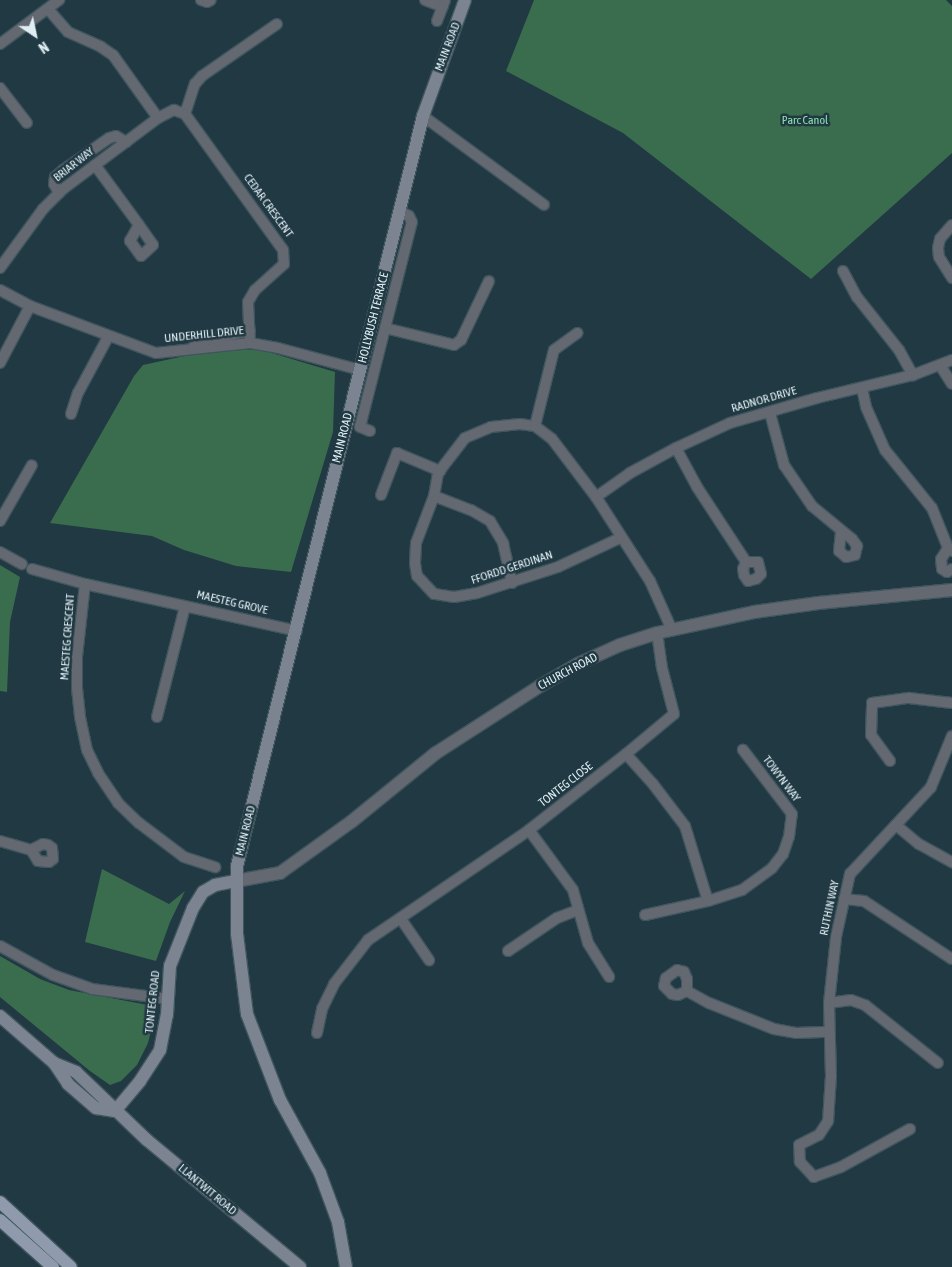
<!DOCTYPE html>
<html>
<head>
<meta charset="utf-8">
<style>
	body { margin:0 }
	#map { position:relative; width:952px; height:1267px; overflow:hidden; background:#213943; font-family:"Asap Condensed",sans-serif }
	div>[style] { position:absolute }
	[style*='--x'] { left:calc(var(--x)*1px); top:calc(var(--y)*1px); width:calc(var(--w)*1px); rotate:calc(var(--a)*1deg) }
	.green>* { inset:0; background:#3a6c4e }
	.roads { filter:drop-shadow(1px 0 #40565f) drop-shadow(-1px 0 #40565f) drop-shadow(0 1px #40565f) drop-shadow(0 -1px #40565f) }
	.minor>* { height:10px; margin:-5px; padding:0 5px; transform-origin:5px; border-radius:5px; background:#636871 }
	.tertiary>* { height:12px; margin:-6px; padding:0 6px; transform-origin:6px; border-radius:6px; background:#636871 }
	.secondary>* { height:12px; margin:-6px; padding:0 6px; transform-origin:6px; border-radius:6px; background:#7c8492 }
	.primary>* { height:12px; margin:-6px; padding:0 6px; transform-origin:6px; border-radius:6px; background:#8f9aac }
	span { translate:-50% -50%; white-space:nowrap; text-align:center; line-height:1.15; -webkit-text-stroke:5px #213943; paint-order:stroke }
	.street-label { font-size:12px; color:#e0eef4 }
	.park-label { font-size:12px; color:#8ae0ac }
	.north { position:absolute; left:10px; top:10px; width:50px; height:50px; -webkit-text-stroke:4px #213943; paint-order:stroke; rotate:146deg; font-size:14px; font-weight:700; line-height:20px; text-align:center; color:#e0eef4 }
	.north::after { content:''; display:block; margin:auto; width:18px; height:22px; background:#e0eef4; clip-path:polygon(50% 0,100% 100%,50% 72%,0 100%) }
</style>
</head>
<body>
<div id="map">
	<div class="green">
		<i style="clip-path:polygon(534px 0,946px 0,952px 6px,952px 153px,811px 279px,623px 133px,506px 71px)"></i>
		<i style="clip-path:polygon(229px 350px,262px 350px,335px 372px,333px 432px,291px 572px,236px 566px,184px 550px,152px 536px,50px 523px,134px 376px,143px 365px,189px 355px)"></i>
		<i style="clip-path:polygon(0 565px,20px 577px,10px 622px,7px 692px,0 691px)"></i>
		<i style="clip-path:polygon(102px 869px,169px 904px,185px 891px,170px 922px,156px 961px,85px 942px)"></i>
		<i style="clip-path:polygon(0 956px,40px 979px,69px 990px,148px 1005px,156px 1011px,148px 1043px,137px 1065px,121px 1081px,110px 1085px,90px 1071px,0 997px)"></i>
	</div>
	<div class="roads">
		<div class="minor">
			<i style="--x:201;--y:0;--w:6;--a:18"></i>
			<i style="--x:207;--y:2;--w:4;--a:-27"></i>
			<i style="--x:425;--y:0;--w:19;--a:21"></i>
			<i style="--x:48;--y:9;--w:30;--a:49"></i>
			<i style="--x:68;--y:32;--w:36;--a:24"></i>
			<i style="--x:101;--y:47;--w:14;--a:34"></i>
			<i style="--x:113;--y:55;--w:77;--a:54.5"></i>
			<i style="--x:437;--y:21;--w:22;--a:-69"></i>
			<i style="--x:0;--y:44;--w:74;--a:-36.7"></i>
			<i style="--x:0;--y:88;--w:44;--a:52.4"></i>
			<i style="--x:185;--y:114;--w:168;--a:54.2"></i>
			<i style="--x:283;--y:250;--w:14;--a:86"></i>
			<i style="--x:284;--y:264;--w:39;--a:138"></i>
			<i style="--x:255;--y:290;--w:14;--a:120"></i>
			<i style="--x:248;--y:302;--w:41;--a:87.2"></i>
			<i style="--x:185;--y:114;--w:32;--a:-72"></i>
			<i style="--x:195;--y:84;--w:11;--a:-49"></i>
			<i style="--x:202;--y:76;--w:91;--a:-34.7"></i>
			<i style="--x:423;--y:116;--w:150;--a:36.3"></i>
			<i style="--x:95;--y:165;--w:74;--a:53.7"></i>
			<i style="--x:139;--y:225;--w:24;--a:55"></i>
			<i style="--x:153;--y:245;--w:16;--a:137"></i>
			<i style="--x:141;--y:256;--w:19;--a:-126"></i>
			<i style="--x:130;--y:241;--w:18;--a:-61"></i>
			<i style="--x:59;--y:193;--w:10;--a:-119"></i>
			<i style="--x:54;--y:184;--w:7;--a:-82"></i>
			<i style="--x:55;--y:177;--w:11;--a:-41"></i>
			<i style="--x:63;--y:170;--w:56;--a:-34.8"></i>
			<i style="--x:109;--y:138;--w:7;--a:-16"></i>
			<i style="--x:116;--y:136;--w:12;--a:31"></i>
			<i style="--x:952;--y:225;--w:18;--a:131"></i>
			<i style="--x:940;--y:239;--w:9;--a:103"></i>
			<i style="--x:938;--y:248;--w:9;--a:84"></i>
			<i style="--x:939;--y:257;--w:25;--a:58"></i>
			<i style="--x:0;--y:268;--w:73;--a:-53.9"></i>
			<i style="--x:43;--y:209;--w:28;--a:-45"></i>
			<i style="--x:63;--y:189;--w:119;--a:-36.8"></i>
			<i style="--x:158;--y:118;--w:18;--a:-27"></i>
			<i style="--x:174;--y:110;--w:12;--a:20"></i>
			<i style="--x:843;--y:271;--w:30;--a:62"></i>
			<i style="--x:857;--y:297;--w:68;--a:51.6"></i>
			<i style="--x:899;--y:350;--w:29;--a:61"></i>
			<i style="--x:0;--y:290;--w:34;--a:28"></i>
			<i style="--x:30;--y:306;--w:134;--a:20.5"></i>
			<i style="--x:156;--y:353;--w:95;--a:-6.1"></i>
			<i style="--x:250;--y:343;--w:28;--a:10"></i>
			<i style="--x:278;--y:348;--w:85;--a:15"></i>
			<i style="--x:385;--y:328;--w:71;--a:13.8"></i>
			<i style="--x:454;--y:345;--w:9;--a:-36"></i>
			<i style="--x:461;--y:340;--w:65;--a:-64.6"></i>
			<i style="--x:193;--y:349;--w:7;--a:-74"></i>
			<i style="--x:195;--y:342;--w:56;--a:-11.3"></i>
			<i style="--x:0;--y:363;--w:64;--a:-62.2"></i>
			<i style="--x:940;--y:365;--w:22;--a:58"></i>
			<i style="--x:862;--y:388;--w:19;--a:78"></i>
			<i style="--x:866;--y:407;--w:47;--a:66.2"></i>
			<i style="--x:885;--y:450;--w:75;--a:51"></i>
			<i style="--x:932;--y:508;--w:43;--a:68.2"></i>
			<i style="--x:948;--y:548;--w:5;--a:37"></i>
			<i style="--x:770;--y:413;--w:54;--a:74.9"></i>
			<i style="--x:784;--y:465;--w:50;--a:55.7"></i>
			<i style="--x:812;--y:506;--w:52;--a:39.5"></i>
			<i style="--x:852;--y:539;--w:9;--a:54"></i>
			<i style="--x:857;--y:546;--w:9;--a:103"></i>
			<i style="--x:855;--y:555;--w:9;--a:167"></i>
			<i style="--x:846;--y:557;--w:9;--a:-139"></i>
			<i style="--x:839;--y:551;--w:19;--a:-84"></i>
			<i style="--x:71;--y:414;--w:22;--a:-72"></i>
			<i style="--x:78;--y:393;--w:64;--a:-61.8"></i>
			<i style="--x:535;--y:426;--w:78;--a:-76"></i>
			<i style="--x:554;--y:350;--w:29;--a:-36"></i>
			<i style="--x:370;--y:431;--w:11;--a:-158"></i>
			<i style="--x:360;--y:427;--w:211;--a:-75.8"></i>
			<i style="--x:412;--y:222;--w:7;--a:-117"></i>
			<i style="--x:409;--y:216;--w:11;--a:-153"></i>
			<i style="--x:676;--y:448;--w:44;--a:61.7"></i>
			<i style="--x:697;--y:487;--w:90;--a:56.8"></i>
			<i style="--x:746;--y:562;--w:12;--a:0"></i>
			<i style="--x:758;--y:562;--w:12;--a:76"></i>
			<i style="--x:761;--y:574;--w:7;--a:135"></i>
			<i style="--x:756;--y:579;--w:8;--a:166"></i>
			<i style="--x:748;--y:581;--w:7;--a:-124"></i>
			<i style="--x:744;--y:575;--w:6;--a:-99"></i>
			<i style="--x:743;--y:569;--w:8;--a:-67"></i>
			<i style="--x:381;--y:495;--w:45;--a:-69.1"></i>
			<i style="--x:397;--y:453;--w:47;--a:22.7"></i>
			<i style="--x:434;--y:496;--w:40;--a:21"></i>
			<i style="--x:471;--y:510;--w:22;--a:30"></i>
			<i style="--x:490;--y:521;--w:26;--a:59"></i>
			<i style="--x:503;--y:543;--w:41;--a:77.3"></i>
			<i style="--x:596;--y:497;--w:42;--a:-35.2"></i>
			<i style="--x:630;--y:473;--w:52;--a:-28.5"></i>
			<i style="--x:676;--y:448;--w:60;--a:-24.8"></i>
			<i style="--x:730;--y:423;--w:91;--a:-16"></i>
			<i style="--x:817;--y:398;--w:99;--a:-13.5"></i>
			<i style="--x:913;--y:375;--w:42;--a:-21"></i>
			<i style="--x:0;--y:521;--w:64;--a:-60.3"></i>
			<i style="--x:620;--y:538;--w:68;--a:154.9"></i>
			<i style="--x:558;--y:567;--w:85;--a:162.2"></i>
			<i style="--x:477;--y:593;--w:23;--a:170"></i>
			<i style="--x:454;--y:597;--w:20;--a:-171"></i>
			<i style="--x:434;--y:594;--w:25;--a:-133"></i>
			<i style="--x:417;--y:576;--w:13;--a:-99"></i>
			<i style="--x:415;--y:563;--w:20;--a:-87"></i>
			<i style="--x:416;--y:543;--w:50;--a:-69"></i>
			<i style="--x:434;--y:496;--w:23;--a:-80"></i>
			<i style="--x:438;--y:473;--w:44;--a:-52.4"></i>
			<i style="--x:465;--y:438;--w:28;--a:-23"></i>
			<i style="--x:491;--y:427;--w:29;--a:-6"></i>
			<i style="--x:520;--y:424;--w:15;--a:8"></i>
			<i style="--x:535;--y:426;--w:21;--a:37"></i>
			<i style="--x:552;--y:439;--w:73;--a:52.8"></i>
			<i style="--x:596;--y:497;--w:100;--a:57.3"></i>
			<i style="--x:650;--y:581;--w:54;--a:65.8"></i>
			<i style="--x:948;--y:548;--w:13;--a:122"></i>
			<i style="--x:941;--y:559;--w:10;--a:84"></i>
			<i style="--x:942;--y:569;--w:6;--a:31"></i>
			<i style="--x:947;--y:572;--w:6;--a:-31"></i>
			<i style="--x:0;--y:552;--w:25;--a:29"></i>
			<i style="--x:32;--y:569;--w:55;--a:15.8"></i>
			<i style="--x:85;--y:584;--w:217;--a:12.5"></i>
			<i style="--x:85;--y:584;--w:73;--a:96.3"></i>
			<i style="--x:77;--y:657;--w:31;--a:90"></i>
			<i style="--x:77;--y:688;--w:29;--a:84"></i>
			<i style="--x:80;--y:717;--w:34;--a:78"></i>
			<i style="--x:87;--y:750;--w:25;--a:64"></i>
			<i style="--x:98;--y:773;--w:36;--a:56"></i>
			<i style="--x:118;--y:803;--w:29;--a:44"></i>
			<i style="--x:139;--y:823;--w:56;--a:37.1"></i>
			<i style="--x:184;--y:857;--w:33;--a:18"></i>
			<i style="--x:157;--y:717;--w:114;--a:-75.8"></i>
			<i style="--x:626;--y:754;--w:40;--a:48"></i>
			<i style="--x:653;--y:784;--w:53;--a:52.7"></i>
			<i style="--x:685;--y:826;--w:78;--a:73"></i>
			<i style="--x:890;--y:761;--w:32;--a:-126"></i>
			<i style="--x:871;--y:735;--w:32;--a:-88"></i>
			<i style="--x:872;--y:703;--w:37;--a:-8"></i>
			<i style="--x:909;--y:698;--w:43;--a:6.6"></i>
			<i style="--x:896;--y:825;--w:30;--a:40"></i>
			<i style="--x:919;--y:844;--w:38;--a:29"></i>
			<i style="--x:529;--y:830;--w:74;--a:53.7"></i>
			<i style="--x:573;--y:890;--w:55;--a:74.2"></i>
			<i style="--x:588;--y:943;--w:40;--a:58"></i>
			<i style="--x:0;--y:841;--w:32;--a:16"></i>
			<i style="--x:31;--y:850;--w:13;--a:-27"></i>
			<i style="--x:43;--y:844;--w:5;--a:11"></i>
			<i style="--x:48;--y:845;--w:5;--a:37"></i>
			<i style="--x:52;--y:848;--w:11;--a:85"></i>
			<i style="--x:53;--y:859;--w:5;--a:143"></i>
			<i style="--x:49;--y:862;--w:11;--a:-175"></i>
			<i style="--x:38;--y:861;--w:13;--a:-122"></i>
			<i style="--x:844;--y:899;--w:20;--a:6"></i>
			<i style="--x:864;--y:901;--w:105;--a:33.4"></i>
			<i style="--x:645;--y:915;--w:65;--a:-12.5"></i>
			<i style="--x:708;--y:901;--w:36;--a:-18"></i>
			<i style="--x:742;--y:890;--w:37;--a:-36"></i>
			<i style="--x:772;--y:868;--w:18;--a:-52"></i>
			<i style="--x:783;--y:854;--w:18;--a:-71"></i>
			<i style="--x:789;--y:837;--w:23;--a:-83"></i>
			<i style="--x:792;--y:814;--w:81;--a:-127.4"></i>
			<i style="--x:401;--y:919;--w:50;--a:55.7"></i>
			<i style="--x:0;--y:946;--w:60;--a:28.7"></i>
			<i style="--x:53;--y:975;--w:41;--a:19.7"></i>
			<i style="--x:92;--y:989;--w:77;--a:7.5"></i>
			<i style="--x:508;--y:951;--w:59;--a:-34"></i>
			<i style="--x:557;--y:918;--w:22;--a:-21"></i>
			<i style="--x:687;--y:991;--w:12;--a:-90"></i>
			<i style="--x:687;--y:979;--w:8;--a:-113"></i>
			<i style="--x:684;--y:972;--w:7;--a:-164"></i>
			<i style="--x:677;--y:970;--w:14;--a:144"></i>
			<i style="--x:666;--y:978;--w:8;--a:104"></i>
			<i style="--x:664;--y:986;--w:11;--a:45"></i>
			<i style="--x:672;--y:994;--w:6;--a:9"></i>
			<i style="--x:678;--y:995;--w:10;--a:-24"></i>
			<i style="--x:687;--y:991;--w:25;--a:29"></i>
			<i style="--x:709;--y:1003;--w:70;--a:21.8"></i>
			<i style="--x:774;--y:1029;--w:22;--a:10"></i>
			<i style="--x:796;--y:1033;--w:33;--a:-2"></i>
			<i style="--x:829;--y:1003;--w:22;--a:-8"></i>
			<i style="--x:851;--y:1000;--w:15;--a:20"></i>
			<i style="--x:865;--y:1005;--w:93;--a:38.5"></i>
			<i style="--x:317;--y:1033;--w:25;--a:-78"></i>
			<i style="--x:322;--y:1009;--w:28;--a:-64"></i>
			<i style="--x:334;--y:984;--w:56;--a:-52.3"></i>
			<i style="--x:368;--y:940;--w:195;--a:-34.3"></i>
			<i style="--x:529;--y:830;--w:123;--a:-38.1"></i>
			<i style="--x:626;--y:754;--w:62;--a:-39.8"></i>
			<i style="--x:674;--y:714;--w:48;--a:-104.6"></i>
			<i style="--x:662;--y:668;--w:35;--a:-98"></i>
			<i style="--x:910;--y:1129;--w:79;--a:151.2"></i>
			<i style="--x:841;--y:1167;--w:29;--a:160"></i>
			<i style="--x:814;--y:1177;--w:21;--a:-133"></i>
			<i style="--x:800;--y:1162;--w:17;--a:-93"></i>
			<i style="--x:799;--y:1145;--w:22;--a:-27"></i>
			<i style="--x:819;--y:1135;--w:17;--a:-57"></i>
			<i style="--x:828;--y:1121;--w:45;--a:-86.2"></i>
			<i style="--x:831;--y:1076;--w:73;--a:-91.6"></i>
			<i style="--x:829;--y:1003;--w:66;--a:-83.9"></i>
			<i style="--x:836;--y:937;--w:65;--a:-77.5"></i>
			<i style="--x:850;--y:874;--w:119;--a:-47"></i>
			<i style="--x:931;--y:787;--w:55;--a:-67.6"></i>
		</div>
		<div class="tertiary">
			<i style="--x:236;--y:881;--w:45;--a:-10.3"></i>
			<i style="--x:280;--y:873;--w:87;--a:-35.7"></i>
			<i style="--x:351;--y:822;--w:109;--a:-39.1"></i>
			<i style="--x:436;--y:753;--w:124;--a:-32.8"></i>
			<i style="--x:540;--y:686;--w:44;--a:-30.1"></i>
			<i style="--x:578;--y:664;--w:46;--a:-24.3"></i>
			<i style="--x:620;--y:645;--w:39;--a:-18"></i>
			<i style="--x:657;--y:633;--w:99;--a:-12.2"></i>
			<i style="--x:754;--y:612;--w:65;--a:-8"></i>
			<i style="--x:818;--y:603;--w:135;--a:-5.5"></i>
		</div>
		<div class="secondary">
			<i style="--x:0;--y:1016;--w:72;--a:41"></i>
			<i style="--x:54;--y:1063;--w:25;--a:56"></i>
			<i style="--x:68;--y:1084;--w:37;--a:41"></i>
			<i style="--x:96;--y:1108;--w:19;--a:9"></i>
			<i style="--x:54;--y:1063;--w:24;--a:22"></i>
			<i style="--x:76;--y:1072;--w:98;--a:43.8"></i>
			<i style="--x:147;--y:1140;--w:199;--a:39.7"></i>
			<i style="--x:115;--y:1111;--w:39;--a:-50"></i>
			<i style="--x:140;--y:1081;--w:37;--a:-57"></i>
			<i style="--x:160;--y:1050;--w:36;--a:-79"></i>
			<i style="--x:167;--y:1015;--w:49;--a:-86.5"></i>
			<i style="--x:170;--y:966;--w:62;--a:-68.4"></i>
			<i style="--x:193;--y:908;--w:19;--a:-58"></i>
			<i style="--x:203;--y:892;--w:14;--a:-30"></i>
			<i style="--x:215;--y:885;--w:21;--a:-11"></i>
			<i style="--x:346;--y:1267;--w:46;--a:-100.1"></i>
			<i style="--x:338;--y:1222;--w:52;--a:-110.2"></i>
			<i style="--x:320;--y:1173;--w:83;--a:-118.7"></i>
			<i style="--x:280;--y:1100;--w:92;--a:-111"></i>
			<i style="--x:247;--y:1014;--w:81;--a:-97.1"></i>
			<i style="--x:237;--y:934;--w:68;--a:-90"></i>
			<i style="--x:237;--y:866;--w:773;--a:-76.07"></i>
			<i style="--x:423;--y:116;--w:123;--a:-70.1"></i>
		</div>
		<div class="primary">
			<i style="--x:0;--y:1202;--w:96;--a:42.5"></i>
			<i style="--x:0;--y:1220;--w:71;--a:41.6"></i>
		</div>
	</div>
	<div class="street-label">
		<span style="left:448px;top:47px;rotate:-69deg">MAIN ROAD</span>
		<span style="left:74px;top:165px;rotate:-38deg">BRIAR WAY</span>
		<span style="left:268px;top:206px;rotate:54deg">CEDAR CRESCENT</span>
		<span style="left:374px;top:318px;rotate:-76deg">HOLLYBUSH TERRACE</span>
		<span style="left:204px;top:335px;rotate:-6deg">UNDERHILL DRIVE</span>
		<span style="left:764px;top:400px;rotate:-16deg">RADNOR DRIVE</span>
		<span style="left:343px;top:438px;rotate:-76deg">MAIN ROAD</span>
		<span style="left:512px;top:568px;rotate:-18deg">FFORDD GERDINAN</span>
		<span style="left:232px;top:603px;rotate:13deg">MAESTEG GROVE</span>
		<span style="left:68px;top:637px;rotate:-86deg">MAESTEG CRESCENT</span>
		<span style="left:568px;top:672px;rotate:-28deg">CHURCH ROAD</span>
		<span style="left:781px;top:779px;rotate:53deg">TOWYN WAY</span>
		<span style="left:566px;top:785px;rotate:-38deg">TONTEG CLOSE</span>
		<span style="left:246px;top:831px;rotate:-76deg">MAIN ROAD</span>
		<span style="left:830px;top:908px;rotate:-78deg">RUTHIN WAY</span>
		<span style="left:153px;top:1002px;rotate:-84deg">TONTEG ROAD</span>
		<span style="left:207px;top:1190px;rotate:40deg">LLANTWIT ROAD</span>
	</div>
	<div class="park-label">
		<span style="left:805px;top:121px">Parc Canol</span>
	</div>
	<div class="north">N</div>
</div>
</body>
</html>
